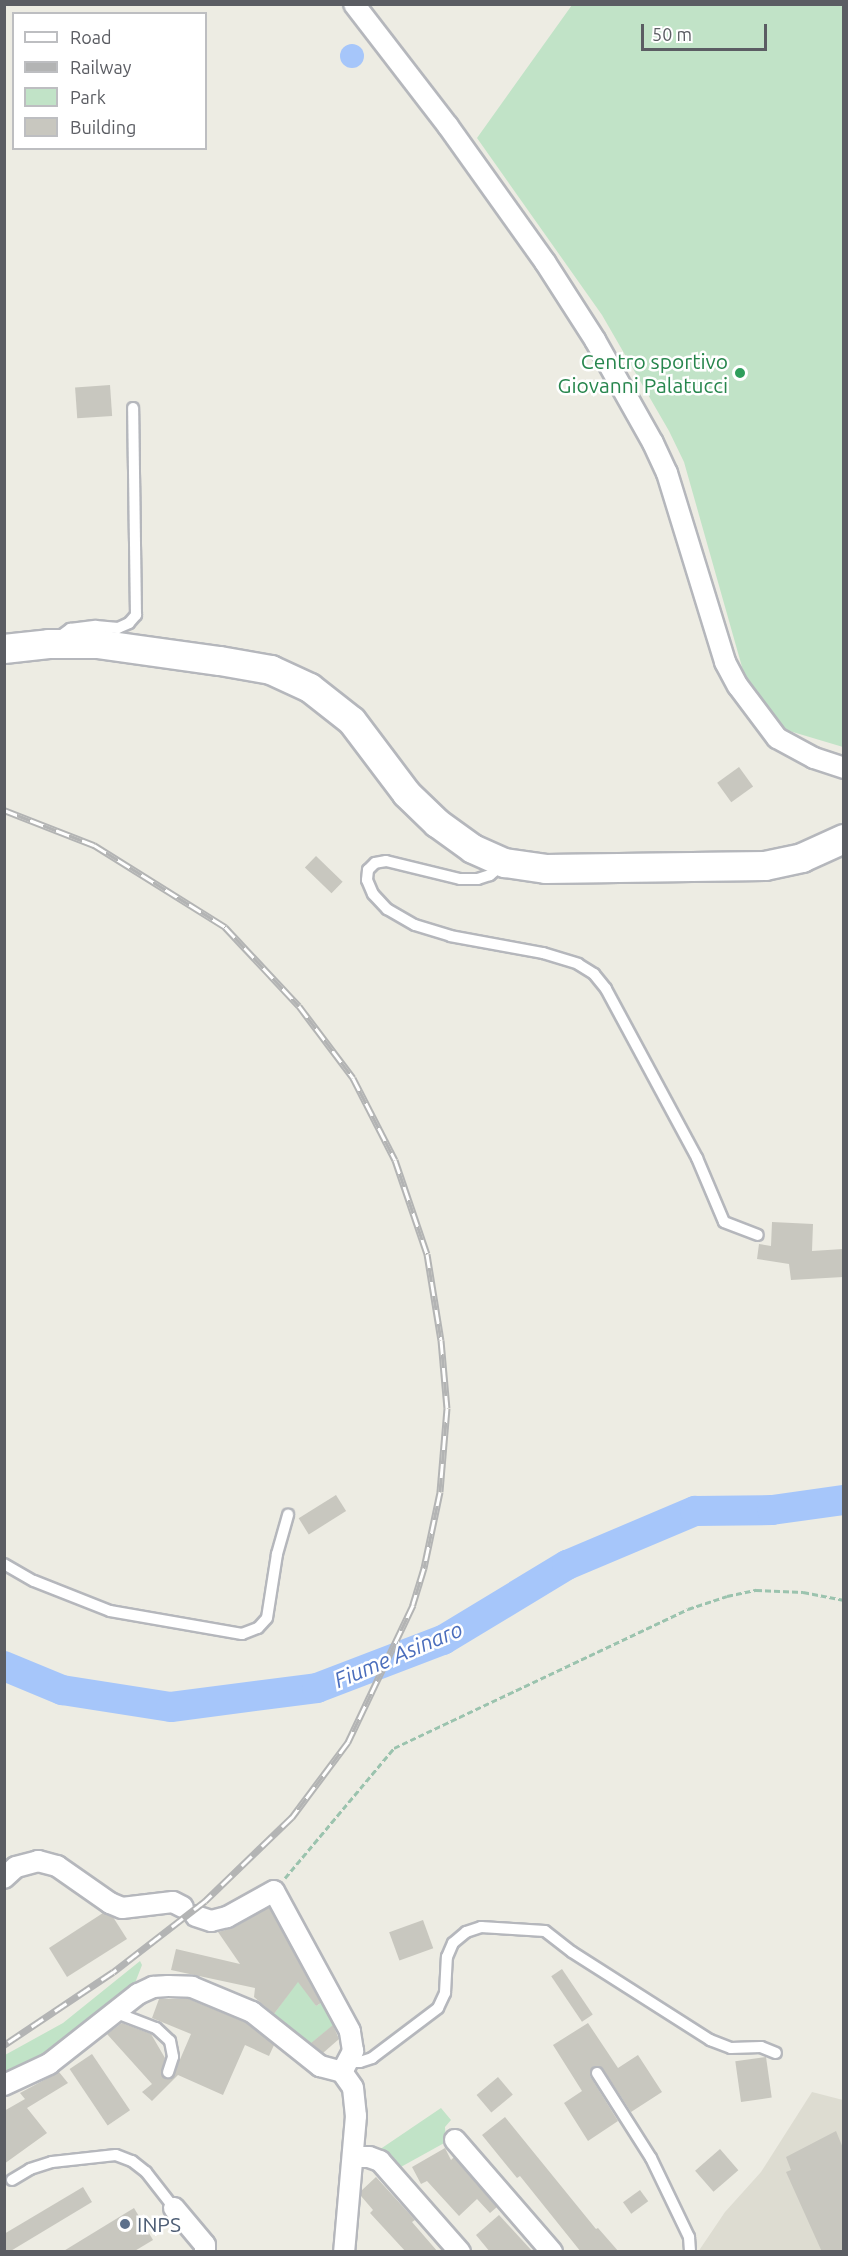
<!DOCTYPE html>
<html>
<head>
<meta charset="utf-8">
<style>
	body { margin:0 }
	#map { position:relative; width:848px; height:2256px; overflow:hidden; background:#edece3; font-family:Ubuntu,sans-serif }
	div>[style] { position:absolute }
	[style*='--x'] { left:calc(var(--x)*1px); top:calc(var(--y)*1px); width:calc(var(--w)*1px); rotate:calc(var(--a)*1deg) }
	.education>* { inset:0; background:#dddcd1 }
	.green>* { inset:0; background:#c1e3c7 }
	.water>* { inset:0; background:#a6c6fa }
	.round { border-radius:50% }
	.river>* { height:30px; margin:-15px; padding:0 15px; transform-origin:15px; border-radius:15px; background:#a6c6fa }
	.building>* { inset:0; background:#c8c7bf; transform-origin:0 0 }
	.path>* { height:3px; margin-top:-1.5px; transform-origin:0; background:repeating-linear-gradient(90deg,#9bc3ae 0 6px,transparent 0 9px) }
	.roads { filter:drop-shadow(2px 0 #b5b7bc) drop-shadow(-2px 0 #b5b7bc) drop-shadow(0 2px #b5b7bc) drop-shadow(0 -2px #b5b7bc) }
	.service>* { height:10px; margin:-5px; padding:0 5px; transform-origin:5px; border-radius:5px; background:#fff }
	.minor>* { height:20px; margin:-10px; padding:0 10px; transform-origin:10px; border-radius:10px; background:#fff }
	.secondary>* { height:28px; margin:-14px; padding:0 14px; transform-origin:14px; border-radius:14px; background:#fff }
	.rail>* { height:7px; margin-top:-3.5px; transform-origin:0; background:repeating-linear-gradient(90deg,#fff 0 14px,#b3b4b4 0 28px); box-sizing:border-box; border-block:2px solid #b3b4b4 }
	.dots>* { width:16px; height:16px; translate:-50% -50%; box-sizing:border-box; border:3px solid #fff; border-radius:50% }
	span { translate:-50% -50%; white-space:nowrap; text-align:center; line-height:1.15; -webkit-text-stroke:5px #fff; paint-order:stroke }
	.leisure-label { font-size:21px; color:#27864d }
	.right { translate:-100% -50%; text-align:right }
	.service-label { font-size:21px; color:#4e5e75 }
	.left { translate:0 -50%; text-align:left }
	.water-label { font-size:22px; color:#4a6dbc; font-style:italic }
	.frame { position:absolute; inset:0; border:6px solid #5b5d63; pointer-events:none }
	.legend { position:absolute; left:12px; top:12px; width:195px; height:138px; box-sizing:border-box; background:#fff; border:2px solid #bdbec1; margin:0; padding:8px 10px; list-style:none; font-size:18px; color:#5b5d63 }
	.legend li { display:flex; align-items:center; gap:12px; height:30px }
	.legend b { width:30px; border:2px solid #bdbec1 }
	.scale { position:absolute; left:641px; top:24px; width:126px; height:27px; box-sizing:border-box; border:3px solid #5b5d63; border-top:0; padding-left:8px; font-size:18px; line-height:21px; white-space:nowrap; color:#5b5d63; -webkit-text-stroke:4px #fff; paint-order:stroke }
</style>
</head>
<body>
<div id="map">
	<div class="education">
		<i style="clip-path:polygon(812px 2092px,843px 2100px,843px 2251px,698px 2252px,725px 2212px,761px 2172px)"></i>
	</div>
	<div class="green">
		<i style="clip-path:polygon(572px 5px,843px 5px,843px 747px,786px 730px,765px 708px,744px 674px,684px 462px,669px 431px,602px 315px,477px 138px)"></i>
		<i style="clip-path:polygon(140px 1961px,142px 1965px,135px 1983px,34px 2062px,5px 2076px,5px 2055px,63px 2023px)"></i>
		<i style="clip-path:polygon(299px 1979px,316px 2006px,328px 1999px,340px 2020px,310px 2044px,274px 2014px)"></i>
		<i style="clip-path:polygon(441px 2108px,451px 2120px,445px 2127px,446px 2142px,399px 2168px,376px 2152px)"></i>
	</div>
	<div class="water">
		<i class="round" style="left:340px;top:44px;width:24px;height:24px"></i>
	</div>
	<div class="river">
		<i style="--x:4;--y:1666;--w:63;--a:22.5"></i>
		<i style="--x:62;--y:1690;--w:110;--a:8.9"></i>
		<i style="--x:171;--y:1707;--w:147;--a:-7.4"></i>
		<i style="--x:317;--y:1688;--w:135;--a:-20.9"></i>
		<i style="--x:443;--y:1640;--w:145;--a:-31.2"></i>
		<i style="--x:567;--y:1565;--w:139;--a:-22.9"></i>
		<i style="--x:695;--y:1511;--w:77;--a:-0.7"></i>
		<i style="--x:772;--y:1510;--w:73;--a:-7.9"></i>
	</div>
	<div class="building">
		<i style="left:110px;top:385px;width:31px;height:35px;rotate:86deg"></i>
		<i style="left:739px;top:767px;width:24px;height:27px;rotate:54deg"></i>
		<i style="left:316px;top:856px;width:37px;height:16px;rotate:44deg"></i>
		<i style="clip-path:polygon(772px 1222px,813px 1224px,812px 1251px,843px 1249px,843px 1277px,791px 1280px,789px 1264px,757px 1259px,759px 1244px,771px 1246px)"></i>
		<i style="left:336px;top:1495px;width:19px;height:44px;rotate:58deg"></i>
		<i style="clip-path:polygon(269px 1907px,321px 2003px,316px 2006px,298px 1982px,274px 2014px,254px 1997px,255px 1988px,171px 1970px,176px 1949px,240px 1964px,218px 1932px,233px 1928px)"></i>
		<i style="clip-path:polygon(103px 1913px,113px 1917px,127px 1939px,67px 1977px,49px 1948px)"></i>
		<i style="left:423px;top:1920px;width:30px;height:36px;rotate:70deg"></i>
		<i style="left:562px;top:1969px;width:55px;height:13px;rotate:56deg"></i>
		<i style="clip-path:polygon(159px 1999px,189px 1999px,247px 2023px,274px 2045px,269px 2056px,245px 2045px,223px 2095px,178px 2075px,152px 2101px,142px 2092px,152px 2084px,107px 2034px,122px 2023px,151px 2034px,165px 2058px,161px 2074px,165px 2079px,172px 2078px,191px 2034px,152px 2018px)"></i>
		<i style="clip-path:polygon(588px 2023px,618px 2068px,638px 2055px,662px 2092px,631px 2112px,603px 2069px,597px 2066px,593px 2067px,590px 2076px,618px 2121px,588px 2141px,564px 2103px,582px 2091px,553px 2045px)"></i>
		<i style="clip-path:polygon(333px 2025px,339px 2039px,323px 2053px,311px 2043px)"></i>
		<i style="left:92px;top:2054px;width:68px;height:27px;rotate:56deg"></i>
		<i style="left:766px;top:2057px;width:41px;height:31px;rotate:82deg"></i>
		<i style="clip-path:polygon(59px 2072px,68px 2083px,27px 2108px,47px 2133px,4px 2164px,4px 2111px,25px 2099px,20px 2093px)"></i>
		<i style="left:498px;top:2077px;width:23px;height:28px;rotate:50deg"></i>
		<i style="clip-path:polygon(505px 2117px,596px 2229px,598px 2228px,619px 2252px,581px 2252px,520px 2176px,517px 2178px,482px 2135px)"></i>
		<i style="clip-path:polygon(836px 2131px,843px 2148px,843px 2252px,822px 2252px,786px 2172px,791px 2170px,786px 2157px)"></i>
		<i style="clip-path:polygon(445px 2148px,451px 2160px,454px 2157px,497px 2207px,490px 2213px,477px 2199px,459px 2216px,427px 2181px,421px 2184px,412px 2167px)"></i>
		<i style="left:720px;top:2149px;width:28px;height:33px;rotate:49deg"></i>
		<i style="clip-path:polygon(376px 2177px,415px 2220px,412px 2222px,438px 2252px,406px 2252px,370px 2213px,373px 2210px,361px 2196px,361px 2191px)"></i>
		<i style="clip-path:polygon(83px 2187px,92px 2202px,9px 2252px,4px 2252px,4px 2234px)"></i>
		<i style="left:640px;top:2190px;width:14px;height:21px;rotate:54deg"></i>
		<i style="clip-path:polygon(134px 2208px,153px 2240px,133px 2252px,62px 2252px)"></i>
		<i style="clip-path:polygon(499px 2215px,533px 2252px,490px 2252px,476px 2235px)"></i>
	</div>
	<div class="path">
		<i style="--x:285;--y:1878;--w:170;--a:-50"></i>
		<i style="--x:394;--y:1748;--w:325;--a:-25.3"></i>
		<i style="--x:688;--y:1609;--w:41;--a:-18.4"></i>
		<i style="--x:727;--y:1596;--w:30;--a:-12"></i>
		<i style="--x:756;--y:1590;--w:47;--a:2.4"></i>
		<i style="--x:803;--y:1592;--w:42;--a:11"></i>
	</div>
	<div class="roads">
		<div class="service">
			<i style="--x:59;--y:637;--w:14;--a:-36"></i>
			<i style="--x:70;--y:629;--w:26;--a:-7"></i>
			<i style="--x:96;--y:626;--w:22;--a:5"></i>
			<i style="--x:118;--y:628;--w:12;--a:-24"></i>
			<i style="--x:129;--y:623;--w:11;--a:-49"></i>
			<i style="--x:136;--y:615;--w:207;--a:-90.8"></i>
			<i style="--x:502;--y:865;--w:16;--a:140"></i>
			<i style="--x:490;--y:875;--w:13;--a:162"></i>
			<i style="--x:478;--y:879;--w:18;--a:180"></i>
			<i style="--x:460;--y:879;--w:76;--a:-166.3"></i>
			<i style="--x:386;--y:861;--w:11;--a:170"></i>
			<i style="--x:375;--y:863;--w:10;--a:135"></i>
			<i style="--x:368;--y:870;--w:10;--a:96"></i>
			<i style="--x:367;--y:880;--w:15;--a:67"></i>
			<i style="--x:373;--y:894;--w:21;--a:47"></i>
			<i style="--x:387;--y:909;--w:32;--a:30"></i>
			<i style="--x:415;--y:925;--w:37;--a:17"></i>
			<i style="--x:450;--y:936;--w:95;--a:10.4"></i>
			<i style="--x:543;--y:953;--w:37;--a:17"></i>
			<i style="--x:578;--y:964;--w:19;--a:32"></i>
			<i style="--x:594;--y:974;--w:19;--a:51"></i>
			<i style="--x:606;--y:989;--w:192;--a:61.7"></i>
			<i style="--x:697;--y:1158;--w:69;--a:67.1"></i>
			<i style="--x:724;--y:1222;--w:36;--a:21"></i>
			<i style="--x:4;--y:1564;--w:34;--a:30"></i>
			<i style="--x:34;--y:1581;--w:82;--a:21.5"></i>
			<i style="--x:110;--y:1611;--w:134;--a:9.9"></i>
			<i style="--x:242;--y:1634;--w:17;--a:-21"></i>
			<i style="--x:258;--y:1628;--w:13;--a:-48"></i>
			<i style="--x:267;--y:1618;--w:65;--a:-81.1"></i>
			<i style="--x:277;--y:1554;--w:41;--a:-74.2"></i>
			<i style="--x:114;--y:2012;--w:45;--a:20.9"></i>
			<i style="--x:156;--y:2028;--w:19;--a:43"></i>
			<i style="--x:170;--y:2041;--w:16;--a:79"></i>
			<i style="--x:173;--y:2057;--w:16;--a:108"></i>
			<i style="--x:349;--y:2062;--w:11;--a:0"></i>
			<i style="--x:360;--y:2062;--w:13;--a:-18"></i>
			<i style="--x:372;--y:2058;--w:83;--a:-37.1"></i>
			<i style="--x:438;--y:2008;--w:17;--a:-65"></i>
			<i style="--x:445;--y:1993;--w:36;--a:-87"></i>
			<i style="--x:447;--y:1957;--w:15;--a:-67"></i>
			<i style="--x:453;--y:1943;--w:17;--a:-40"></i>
			<i style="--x:466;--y:1932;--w:16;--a:-18"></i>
			<i style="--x:481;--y:1927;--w:64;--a:3.6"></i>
			<i style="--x:545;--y:1931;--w:34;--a:38"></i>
			<i style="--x:572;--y:1952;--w:164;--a:32.5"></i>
			<i style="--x:710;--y:2040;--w:22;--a:21"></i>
			<i style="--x:731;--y:2048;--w:30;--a:-2"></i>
			<i style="--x:761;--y:2047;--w:16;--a:22"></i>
			<i style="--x:597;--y:2073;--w:101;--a:57.6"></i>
			<i style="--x:651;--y:2158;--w:88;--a:64.3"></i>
			<i style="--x:689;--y:2237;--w:15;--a:86"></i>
			<i style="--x:12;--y:2180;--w:21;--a:-31"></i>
			<i style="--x:30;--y:2169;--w:23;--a:-18"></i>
			<i style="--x:52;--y:2162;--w:64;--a:-6.2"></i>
			<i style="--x:116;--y:2155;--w:17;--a:21"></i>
			<i style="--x:132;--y:2161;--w:18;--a:38"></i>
			<i style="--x:146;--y:2172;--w:46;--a:52.1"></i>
		</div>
		<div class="minor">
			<i style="--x:354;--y:4;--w:154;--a:52.4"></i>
			<i style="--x:448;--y:126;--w:167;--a:54.5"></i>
			<i style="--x:545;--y:262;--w:93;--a:57.3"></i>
			<i style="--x:595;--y:340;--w:118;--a:60.6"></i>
			<i style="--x:653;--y:443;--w:33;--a:65"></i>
			<i style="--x:667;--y:473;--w:198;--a:72.9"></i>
			<i style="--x:725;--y:662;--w:27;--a:62"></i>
			<i style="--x:738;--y:686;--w:65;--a:53.1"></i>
			<i style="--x:777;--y:738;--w:42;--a:28.4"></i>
			<i style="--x:814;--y:758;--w:32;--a:18"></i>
			<i style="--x:4;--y:1878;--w:16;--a:-43"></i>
			<i style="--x:16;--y:1867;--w:23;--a:-15"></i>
			<i style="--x:38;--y:1861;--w:20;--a:15"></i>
			<i style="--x:57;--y:1866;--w:65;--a:34.9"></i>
			<i style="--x:110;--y:1903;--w:13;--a:23"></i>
			<i style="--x:122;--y:1908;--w:51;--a:-6.7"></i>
			<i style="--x:173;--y:1902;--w:11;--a:27"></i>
			<i style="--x:342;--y:2072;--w:19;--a:55"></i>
			<i style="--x:353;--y:2088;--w:28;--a:84"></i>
			<i style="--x:356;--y:2116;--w:137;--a:95"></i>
			<i style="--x:4;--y:2085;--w:50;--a:-25"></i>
			<i style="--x:49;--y:2064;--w:113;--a:-38.2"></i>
			<i style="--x:138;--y:1994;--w:17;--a:-25"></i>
			<i style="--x:153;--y:1987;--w:15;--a:-4"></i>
			<i style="--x:168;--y:1986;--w:24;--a:2"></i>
			<i style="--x:192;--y:1987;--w:65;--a:22.6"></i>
			<i style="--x:252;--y:2012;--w:87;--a:38.5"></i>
			<i style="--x:320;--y:2066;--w:23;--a:15"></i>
			<i style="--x:342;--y:2072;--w:24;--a:-62"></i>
			<i style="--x:353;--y:2051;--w:20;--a:-99"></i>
			<i style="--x:350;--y:2031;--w:159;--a:-118.5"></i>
			<i style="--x:274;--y:1891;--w:54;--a:151"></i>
			<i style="--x:227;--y:1917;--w:16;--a:166"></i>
			<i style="--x:211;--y:1921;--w:16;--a:-162"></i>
			<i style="--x:455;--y:2140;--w:148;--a:49.1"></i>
			<i style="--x:354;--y:2157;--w:15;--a:0"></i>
			<i style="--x:369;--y:2157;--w:12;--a:20"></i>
			<i style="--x:380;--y:2161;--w:121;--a:48.7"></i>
			<i style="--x:174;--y:2208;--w:48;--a:50"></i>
			<i style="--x:205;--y:2245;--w:7;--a:90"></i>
		</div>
		<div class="secondary">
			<i style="--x:4;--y:649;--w:45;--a:-6.3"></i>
			<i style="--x:49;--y:644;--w:48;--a:0"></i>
			<i style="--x:97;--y:644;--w:124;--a:7.9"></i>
			<i style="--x:220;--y:661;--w:52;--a:10"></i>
			<i style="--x:271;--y:670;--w:43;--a:24.8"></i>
			<i style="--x:310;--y:688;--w:53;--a:38.2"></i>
			<i style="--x:352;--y:721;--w:91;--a:53"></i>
			<i style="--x:407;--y:794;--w:42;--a:44"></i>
			<i style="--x:437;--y:823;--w:44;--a:35.8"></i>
			<i style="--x:473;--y:849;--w:35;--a:24"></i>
			<i style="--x:505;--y:863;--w:41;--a:8.3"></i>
			<i style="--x:546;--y:869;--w:219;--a:-0.8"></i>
			<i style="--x:765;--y:866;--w:38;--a:-12"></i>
			<i style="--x:802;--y:858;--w:46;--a:-24.3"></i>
		</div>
	</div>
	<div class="rail">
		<i style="--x:4;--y:810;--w:97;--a:21.3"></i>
		<i style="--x:94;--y:845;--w:155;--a:32"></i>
		<i style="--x:225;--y:927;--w:108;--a:46.9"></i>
		<i style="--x:299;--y:1006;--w:90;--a:53.1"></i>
		<i style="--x:353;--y:1078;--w:92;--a:62.9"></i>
		<i style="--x:395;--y:1160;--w:99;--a:71.2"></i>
		<i style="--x:427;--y:1254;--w:87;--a:80.8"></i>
		<i style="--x:441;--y:1340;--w:68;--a:85"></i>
		<i style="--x:447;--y:1408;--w:84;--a:94.8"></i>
		<i style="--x:440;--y:1492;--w:78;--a:101.9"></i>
		<i style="--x:424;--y:1568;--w:39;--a:107"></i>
		<i style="--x:413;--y:1605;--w:152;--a:115.4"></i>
		<i style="--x:348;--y:1742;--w:94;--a:126.7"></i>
		<i style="--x:292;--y:1817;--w:121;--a:136"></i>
		<i style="--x:205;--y:1901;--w:116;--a:142.3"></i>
		<i style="--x:113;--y:1972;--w:131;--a:146.2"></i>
	</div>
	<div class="dots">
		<i style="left:740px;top:373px;background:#2e9e5b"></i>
		<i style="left:125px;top:2224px;background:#5c6f8a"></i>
	</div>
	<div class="leisure-label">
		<span class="right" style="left:728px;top:373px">Centro sportivo<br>Giovanni Palatucci</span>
	</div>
	<div class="service-label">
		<span class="left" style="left:137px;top:2224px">INPS</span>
	</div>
	<div class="water-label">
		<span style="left:398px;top:1654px;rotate:-23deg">Fiume Asinaro</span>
	</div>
	<div class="frame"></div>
	<ul class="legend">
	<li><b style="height:8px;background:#fff"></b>Road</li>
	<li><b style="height:8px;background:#b3b4b4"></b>Railway</li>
	<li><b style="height:16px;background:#c1e3c7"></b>Park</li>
	<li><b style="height:16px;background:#c8c7bf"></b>Building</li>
	</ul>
	<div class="scale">50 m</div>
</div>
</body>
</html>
